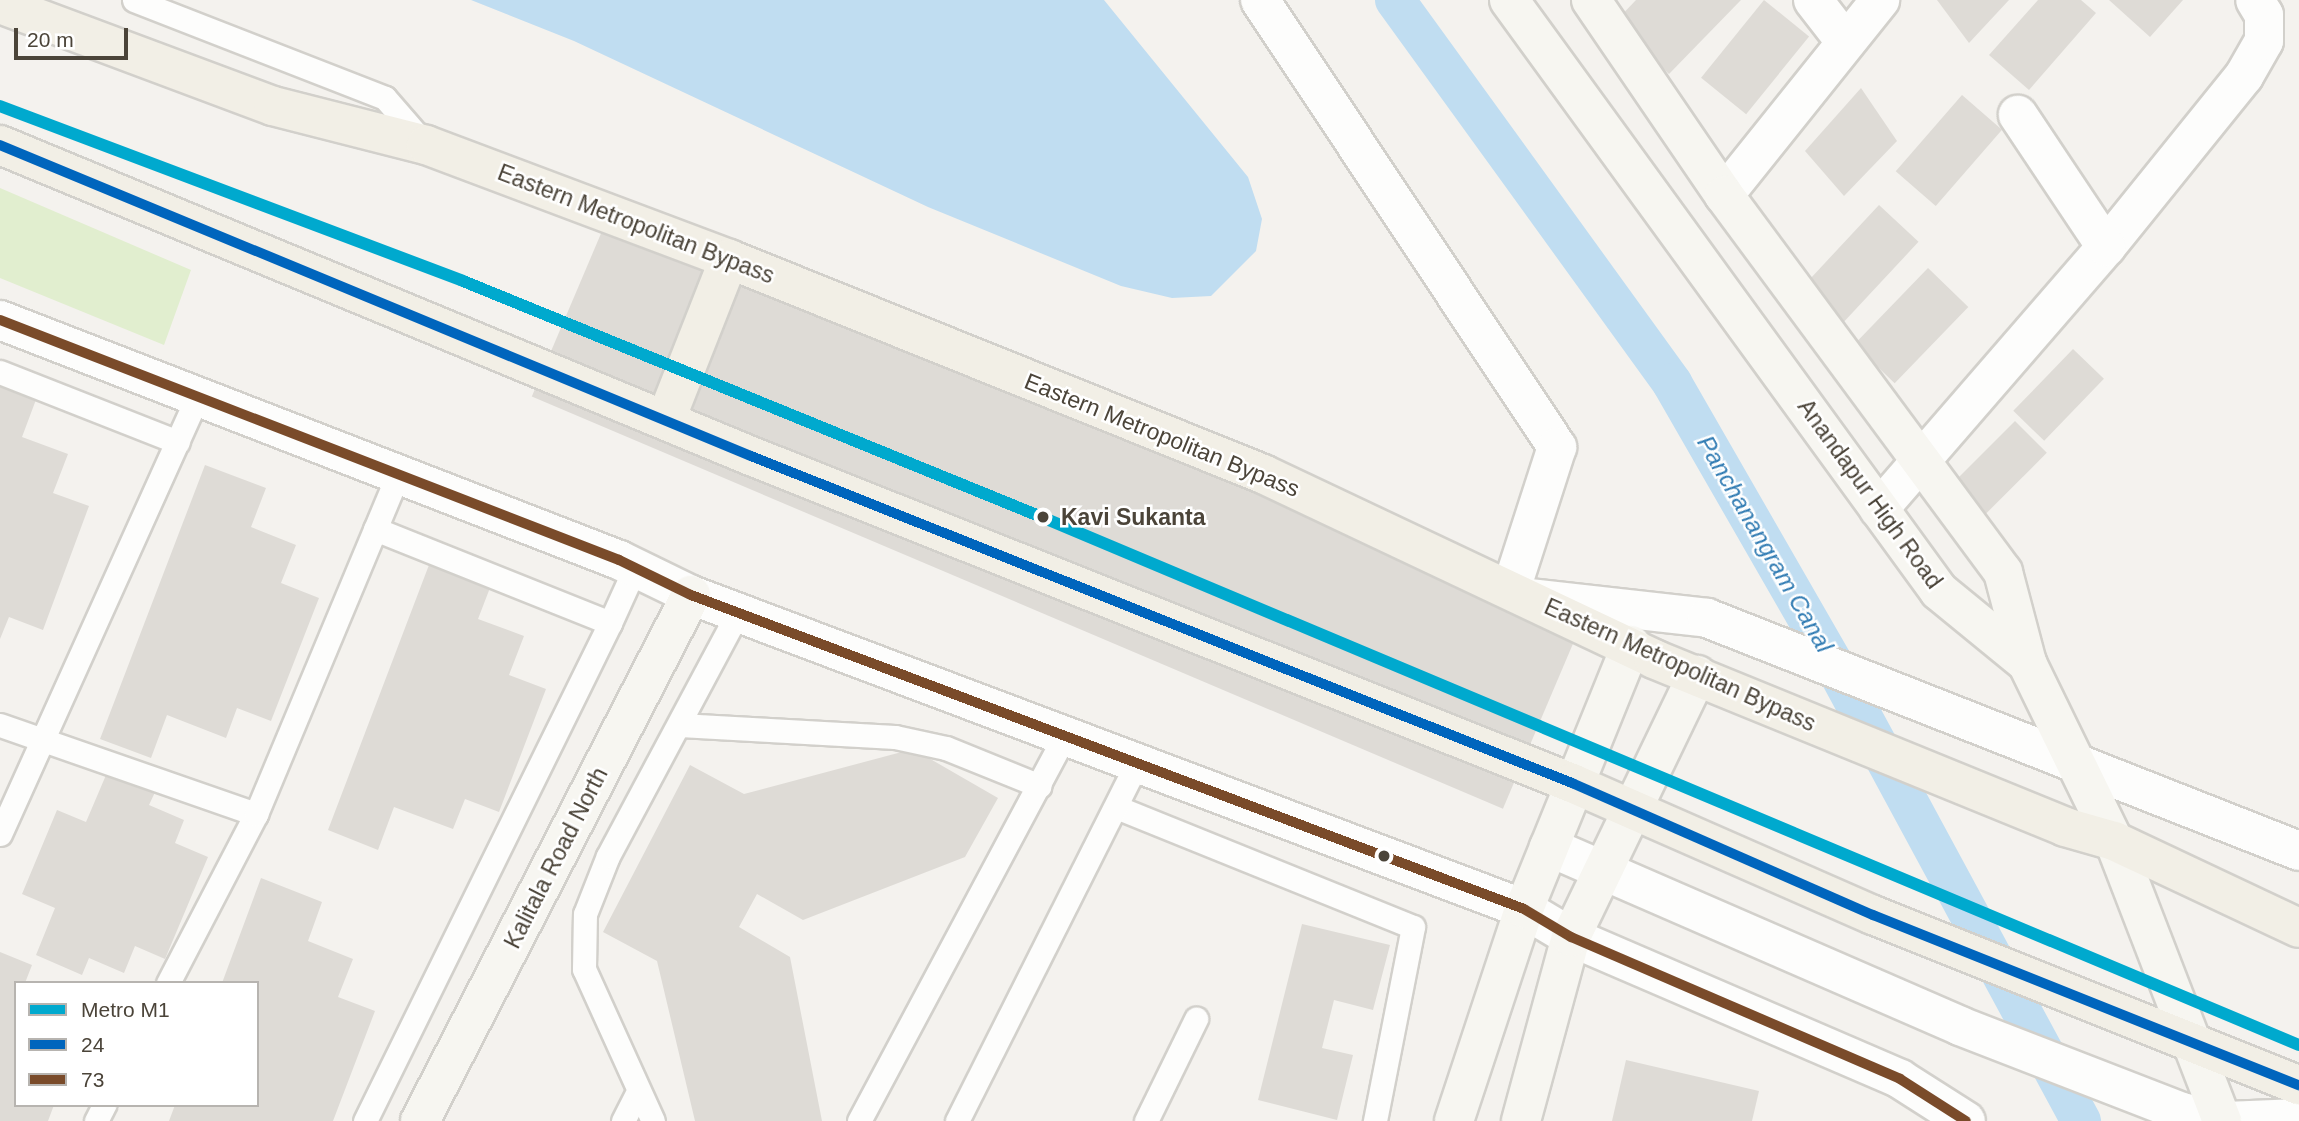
<!DOCTYPE html>
<html>
<head>
<meta charset="utf-8">
<style>
	body { margin:0 }
	#map { position:relative; width:2299px; height:1121px; overflow:hidden; background:#f4f2ee; font-family:Helvetica,sans-serif }
	div>[style] { position:absolute }
	[style*='--x'] { left:calc(var(--x)*1px); top:calc(var(--y)*1px); width:calc(var(--w)*1px); rotate:calc(var(--a)*1deg) }
	.green>* { inset:0; background:#e1eecf }
	.water>* { inset:0; background:#c0ddf1 }
	.canal>* { height:40px; margin:-20px; padding:0 20px; transform-origin:20px; border-radius:20px; background:#c0ddf1 }
	.building>* { inset:0; background:#dedbd6; transform-origin:0 0 }
	.roads { filter:drop-shadow(2px 0 #d2d0cb) drop-shadow(-2px 0 #d2d0cb) drop-shadow(0 2px #d2d0cb) drop-shadow(0 -2px #d2d0cb) }
	.lane>* { height:23px; margin:-11.5px; padding:0 11.5px; transform-origin:11.5px; border-radius:11.5px; background:#fdfdfc }
	.street>* { height:38px; margin:-19px; padding:0 19px; transform-origin:19px; border-radius:19px; background:#fdfdfc }
	.secondary>* { height:38px; margin:-19px; padding:0 19px; transform-origin:19px; border-radius:19px; background:#f7f6f1 }
	.primary>* { height:38px; margin:-19px; padding:0 19px; transform-origin:19px; border-radius:19px; background:#f2efe6 }
	.bus-1>* { height:10px; margin:-5px; padding:0 5px; transform-origin:5px; border-radius:5px; background:#0065bd }
	.bus-2>* { height:10px; margin:-5px; padding:0 5px; transform-origin:5px; border-radius:5px; background:#7a4b2a }
	.metro-1>* { height:12px; margin:-6px; padding:0 6px; transform-origin:6px; border-radius:6px; background:#00a9ce }
	.dots>* { width:19px; height:19px; translate:-50% -50%; box-sizing:border-box; border:4px solid #fff; border-radius:50% }
	span { translate:-50% -50%; white-space:nowrap; text-align:center; line-height:1.15; -webkit-text-stroke:5px #fff; paint-order:stroke }
	.street-label { font-size:23px; color:#4b4439 }
	.stop-label { font-size:23px; color:#4b4439; font-weight:700 }
	.left { translate:0 -50%; text-align:left }
	.water-label { font-size:24px; color:#2e7ab2; font-style:italic }
	.legend { position:absolute; left:14px; top:981px; width:245px; height:126px; box-sizing:border-box; background:#fff; border:2px solid #b7b4b0; margin:0; padding:9px 12px; list-style:none; font-size:21px; color:#4b4439 }
	.legend li { display:flex; align-items:center; gap:14px; height:35px }
	.legend b { width:35px; border:2px solid #b7b4b0 }
	.scale { position:absolute; left:14px; top:28px; width:114px; height:32px; box-sizing:border-box; border:4px solid #4b4439; border-top:0; padding-left:9px; font-size:21px; line-height:24px; white-space:nowrap; color:#4b4439; -webkit-text-stroke:5px #fff; paint-order:stroke }
</style>
</head>
<body>
<div id="map">
	<div class="green">
		<i style="clip-path:polygon(0 188px,191px 270px,164px 345px,0 278px)"></i>
	</div>
	<div class="water">
		<i style="clip-path:polygon(471px 0,1104px 0,1248px 177px,1262px 219px,1256px 251px,1211px 296px,1172px 298px,1121px 286px,928px 207px,574px 41px)"></i>
	</div>
	<div class="canal">
		<i style="--x:1395;--y:0;--w:473;--a:54.1"></i>
		<i style="--x:1672;--y:383;--w:331;--a:60.1"></i>
		<i style="--x:1837;--y:670;--w:513;--a:61.59"></i>
	</div>
	<div class="building">
		<i style="clip-path:polygon(1636px 0,1741px 0,1669px 74px,1615px 22px)"></i>
		<i style="left:1764px;top:0;width:58px;height:100px;rotate:39deg"></i>
		<i style="clip-path:polygon(1937px 0,2009px 0,1969px 43px)"></i>
		<i style="clip-path:polygon(2038px 0,2081px 0,2096px 13px,2029px 90px,1989px 55px)"></i>
		<i style="clip-path:polygon(2109px 0,2183px 0,2150px 37px)"></i>
		<i style="clip-path:polygon(1861px 88px,1897px 141px,1844px 196px,1805px 151px)"></i>
		<i style="left:1962px;top:95px;width:53px;height:101px;rotate:41deg"></i>
		<i style="left:1879px;top:205px;width:54px;height:112px;rotate:43deg"></i>
		<i style="left:608px;top:217px;width:1055px;height:195px;rotate:23deg"></i>
		<i style="left:1928px;top:268px;width:56px;height:106px;rotate:44deg"></i>
		<i style="left:2073px;top:349px;width:43px;height:86px;rotate:44deg"></i>
		<i style="clip-path:polygon(0 383px,37px 397px,22px 437px,68px 454px,53px 493px,89px 506px,43px 630px,9px 617px,0 639px)"></i>
		<i style="left:2015px;top:421px;width:45px;height:88px;rotate:45deg"></i>
		<i style="clip-path:polygon(205px 465px,266px 488px,251px 527px,296px 545px,281px 583px,319px 598px,271px 721px,237px 708px,226px 738px,167px 715px,151px 758px,100px 739px)"></i>
		<i style="clip-path:polygon(432px 557px,493px 580px,478px 619px,524px 636px,509px 675px,546px 689px,499px 812px,465px 799px,453px 829px,394px 807px,378px 850px,328px 830px)"></i>
		<i style="clip-path:polygon(913px 749px,998px 798px,965px 857px,803px 920px,757px 894px,739px 927px,790px 957px,822px 1121px,695px 1121px,657px 961px,603px 932px,690px 765px,744px 794px)"></i>
		<i style="clip-path:polygon(109px 768px,157px 788px,149px 805px,184px 820px,175px 843px,208px 857px,165px 959px,135px 946px,124px 973px,89px 958px,82px 975px,36px 955px,55px 908px,22px 894px,57px 810px,86px 822px)"></i>
		<i style="clip-path:polygon(261px 878px,322px 902px,308px 941px,353px 959px,338px 997px,375px 1011px,333px 1121px,169px 1121px,175px 1105px,257px 1105px,257px 983px,222px 983px)"></i>
		<i style="clip-path:polygon(1302px 924px,1390px 945px,1373px 1010px,1334px 1000px,1322px 1048px,1353px 1055px,1337px 1120px,1258px 1100px)"></i>
		<i style="clip-path:polygon(0 952px,32px 965px,25px 983px,16px 983px,16px 1105px,54px 1105px,48px 1121px,0 1121px)"></i>
		<i style="clip-path:polygon(1626px 1060px,1759px 1091px,1752px 1121px,1612px 1121px)"></i>
	</div>
	<div class="roads">
		<div class="lane">
			<i style="--x:134;--y:0;--w:269;--a:21.3"></i>
			<i style="--x:385;--y:98;--w:60;--a:49.1"></i>
			<i style="--x:0;--y:372;--w:191;--a:21.5"></i>
			<i style="--x:610;--y:623;--w:60;--a:-65.6"></i>
			<i style="--x:0;--y:725;--w:271;--a:19.2"></i>
			<i style="--x:680;--y:725;--w:215;--a:3.2"></i>
			<i style="--x:895;--y:737;--w:52;--a:12.2"></i>
			<i style="--x:946;--y:748;--w:101;--a:22"></i>
			<i style="--x:1116;--y:807;--w:320;--a:22"></i>
			<i style="--x:1413;--y:927;--w:198;--a:101.1"></i>
			<i style="--x:0;--y:834;--w:483;--a:-65.7"></i>
			<i style="--x:168;--y:983;--w:191;--a:-62.5"></i>
			<i style="--x:256;--y:814;--w:368;--a:-67.3"></i>
			<i style="--x:96;--y:1121;--w:18;--a:-63"></i>
			<i style="--x:365;--y:1121;--w:555;--a:-63.8"></i>
			<i style="--x:610;--y:623;--w:253;--a:-158.2"></i>
			<i style="--x:623;--y:1121;--w:28;--a:-63"></i>
			<i style="--x:653;--y:1121;--w:167;--a:-114.4"></i>
			<i style="--x:584;--y:969;--w:55;--a:-89"></i>
			<i style="--x:585;--y:914;--w:62;--a:-68.4"></i>
			<i style="--x:608;--y:856;--w:276;--a:-61.9"></i>
			<i style="--x:859;--y:1121;--w:438;--a:-61.9"></i>
			<i style="--x:957;--y:1121;--w:401;--a:-63.3"></i>
			<i style="--x:1146;--y:1121;--w:114;--a:-63.9"></i>
		</div>
		<div class="street">
			<i style="--x:1260;--y:0;--w:537;--a:56.4"></i>
			<i style="--x:1557;--y:447;--w:149;--a:107.9"></i>
			<i style="--x:1813;--y:0;--w:51;--a:52.2"></i>
			<i style="--x:1724;--y:195;--w:250;--a:-51.3"></i>
			<i style="--x:2106;--y:247;--w:220;--a:-51.1"></i>
			<i style="--x:2244;--y:76;--w:40;--a:-60.3"></i>
			<i style="--x:2264;--y:41;--w:26;--a:-90"></i>
			<i style="--x:2264;--y:15;--w:17;--a:-121"></i>
			<i style="--x:0;--y:320;--w:664;--a:21.19"></i>
			<i style="--x:619;--y:560;--w:80;--a:25.9"></i>
			<i style="--x:691;--y:595;--w:890;--a:20.65"></i>
			<i style="--x:1524;--y:909;--w:55;--a:30.8"></i>
			<i style="--x:1571;--y:937;--w:358;--a:23.3"></i>
			<i style="--x:1900;--y:1079;--w:78;--a:32.5"></i>
			<i style="--x:1879;--y:509;--w:347;--a:-49.1"></i>
			<i style="--x:2106;--y:247;--w:159;--a:-123.7"></i>
			<i style="--x:1530;--y:598;--w:178;--a:6.4"></i>
			<i style="--x:1707;--y:618;--w:636;--a:21.48"></i>
			<i style="--x:1549;--y:847;--w:448;--a:23.5"></i>
			<i style="--x:1960;--y:1026;--w:238;--a:21.2"></i>
			<i style="--x:2182;--y:1112;--w:41;--a:12.7"></i>
			<i style="--x:2226;--y:1121;--w:73;--a:-2.4"></i>
		</div>
		<div class="secondary">
			<i style="--x:1509;--y:0;--w:731;--a:53.96"></i>
			<i style="--x:1939;--y:591;--w:114;--a:39.3"></i>
			<i style="--x:1591;--y:0;--w:236;--a:55.7"></i>
			<i style="--x:1724;--y:195;--w:469;--a:53.5"></i>
			<i style="--x:2003;--y:572;--w:94;--a:75.2"></i>
			<i style="--x:2027;--y:663;--w:198;--a:64"></i>
			<i style="--x:2114;--y:841;--w:300;--a:68.9"></i>
			<i style="--x:420;--y:1121;--w:592;--a:-62.74"></i>
			<i style="--x:1454;--y:1121;--w:223;--a:-71.7"></i>
			<i style="--x:1524;--y:909;--w:285;--a:-67.9"></i>
			<i style="--x:1521;--y:1121;--w:191;--a:-74.8"></i>
			<i style="--x:1571;--y:937;--w:291;--a:-64.3"></i>
		</div>
		<div class="primary">
			<i style="--x:0;--y:4;--w:291;--a:20.5"></i>
			<i style="--x:273;--y:106;--w:158;--a:14.3"></i>
			<i style="--x:426;--y:145;--w:324;--a:20.6"></i>
			<i style="--x:729;--y:259;--w:576;--a:21.93"></i>
			<i style="--x:1263;--y:474;--w:433;--a:25.3"></i>
			<i style="--x:1654;--y:659;--w:444;--a:22.2"></i>
			<i style="--x:2065;--y:827;--w:51;--a:15.9"></i>
			<i style="--x:2114;--y:841;--w:204;--a:25.2"></i>
			<i style="--x:0;--y:145;--w:813;--a:22.5"></i>
			<i style="--x:751;--y:456;--w:884;--a:21.72"></i>
			<i style="--x:1572;--y:783;--w:329;--a:23.7"></i>
			<i style="--x:1873;--y:915;--w:459;--a:21.8"></i>
			<i style="--x:666;--y:419;--w:172;--a:-68.5"></i>
		</div>
	</div>
	<div class="bus-1">
		<i style="--x:0;--y:145;--w:813;--a:22.5"></i>
		<i style="--x:751;--y:456;--w:884;--a:21.72"></i>
		<i style="--x:1572;--y:783;--w:329;--a:23.7"></i>
		<i style="--x:1873;--y:915;--w:459;--a:21.8"></i>
	</div>
	<div class="bus-2">
		<i style="--x:0;--y:320;--w:664;--a:21.19"></i>
		<i style="--x:619;--y:560;--w:80;--a:25.9"></i>
		<i style="--x:691;--y:595;--w:890;--a:20.65"></i>
		<i style="--x:1524;--y:909;--w:55;--a:30.8"></i>
		<i style="--x:1571;--y:937;--w:358;--a:23.3"></i>
		<i style="--x:1900;--y:1079;--w:78;--a:32.5"></i>
	</div>
	<div class="metro-1">
		<i style="--x:0;--y:106;--w:495;--a:20.7"></i>
		<i style="--x:463;--y:281;--w:627;--a:22.19"></i>
		<i style="--x:1044;--y:518;--w:1361;--a:22.78"></i>
	</div>
	<div class="dots">
		<i style="left:1043px;top:517px;background:#4b4439"></i>
		<i style="left:1384px;top:856px;background:#4b4439"></i>
	</div>
	<div class="street-label">
		<span style="left:636px;top:224px;rotate:21deg">Eastern Metropolitan Bypass</span>
		<span style="left:1162px;top:435px;rotate:22deg">Eastern Metropolitan Bypass</span>
		<span style="left:1870px;top:494px;rotate:54deg">Anandapur High Road</span>
		<span style="left:1680px;top:665px;rotate:24deg">Eastern Metropolitan Bypass</span>
		<span style="left:556px;top:858px;rotate:-63deg">Kalitala Road North</span>
	</div>
	<div class="stop-label">
		<span class="left" style="left:1061px;top:517px">Kavi Sukanta</span>
	</div>
	<div class="water-label">
		<span style="left:1765px;top:544px;rotate:60deg">Panchanangram Canal</span>
	</div>
	<ul class="legend">
	<li><b style="height:9px;background:#00a9ce"></b>Metro M1</li>
	<li><b style="height:9px;background:#0065bd"></b>24</li>
	<li><b style="height:9px;background:#7a4b2a"></b>73</li>
	</ul>
	<div class="scale">20 m</div>
</div>
</body>
</html>
